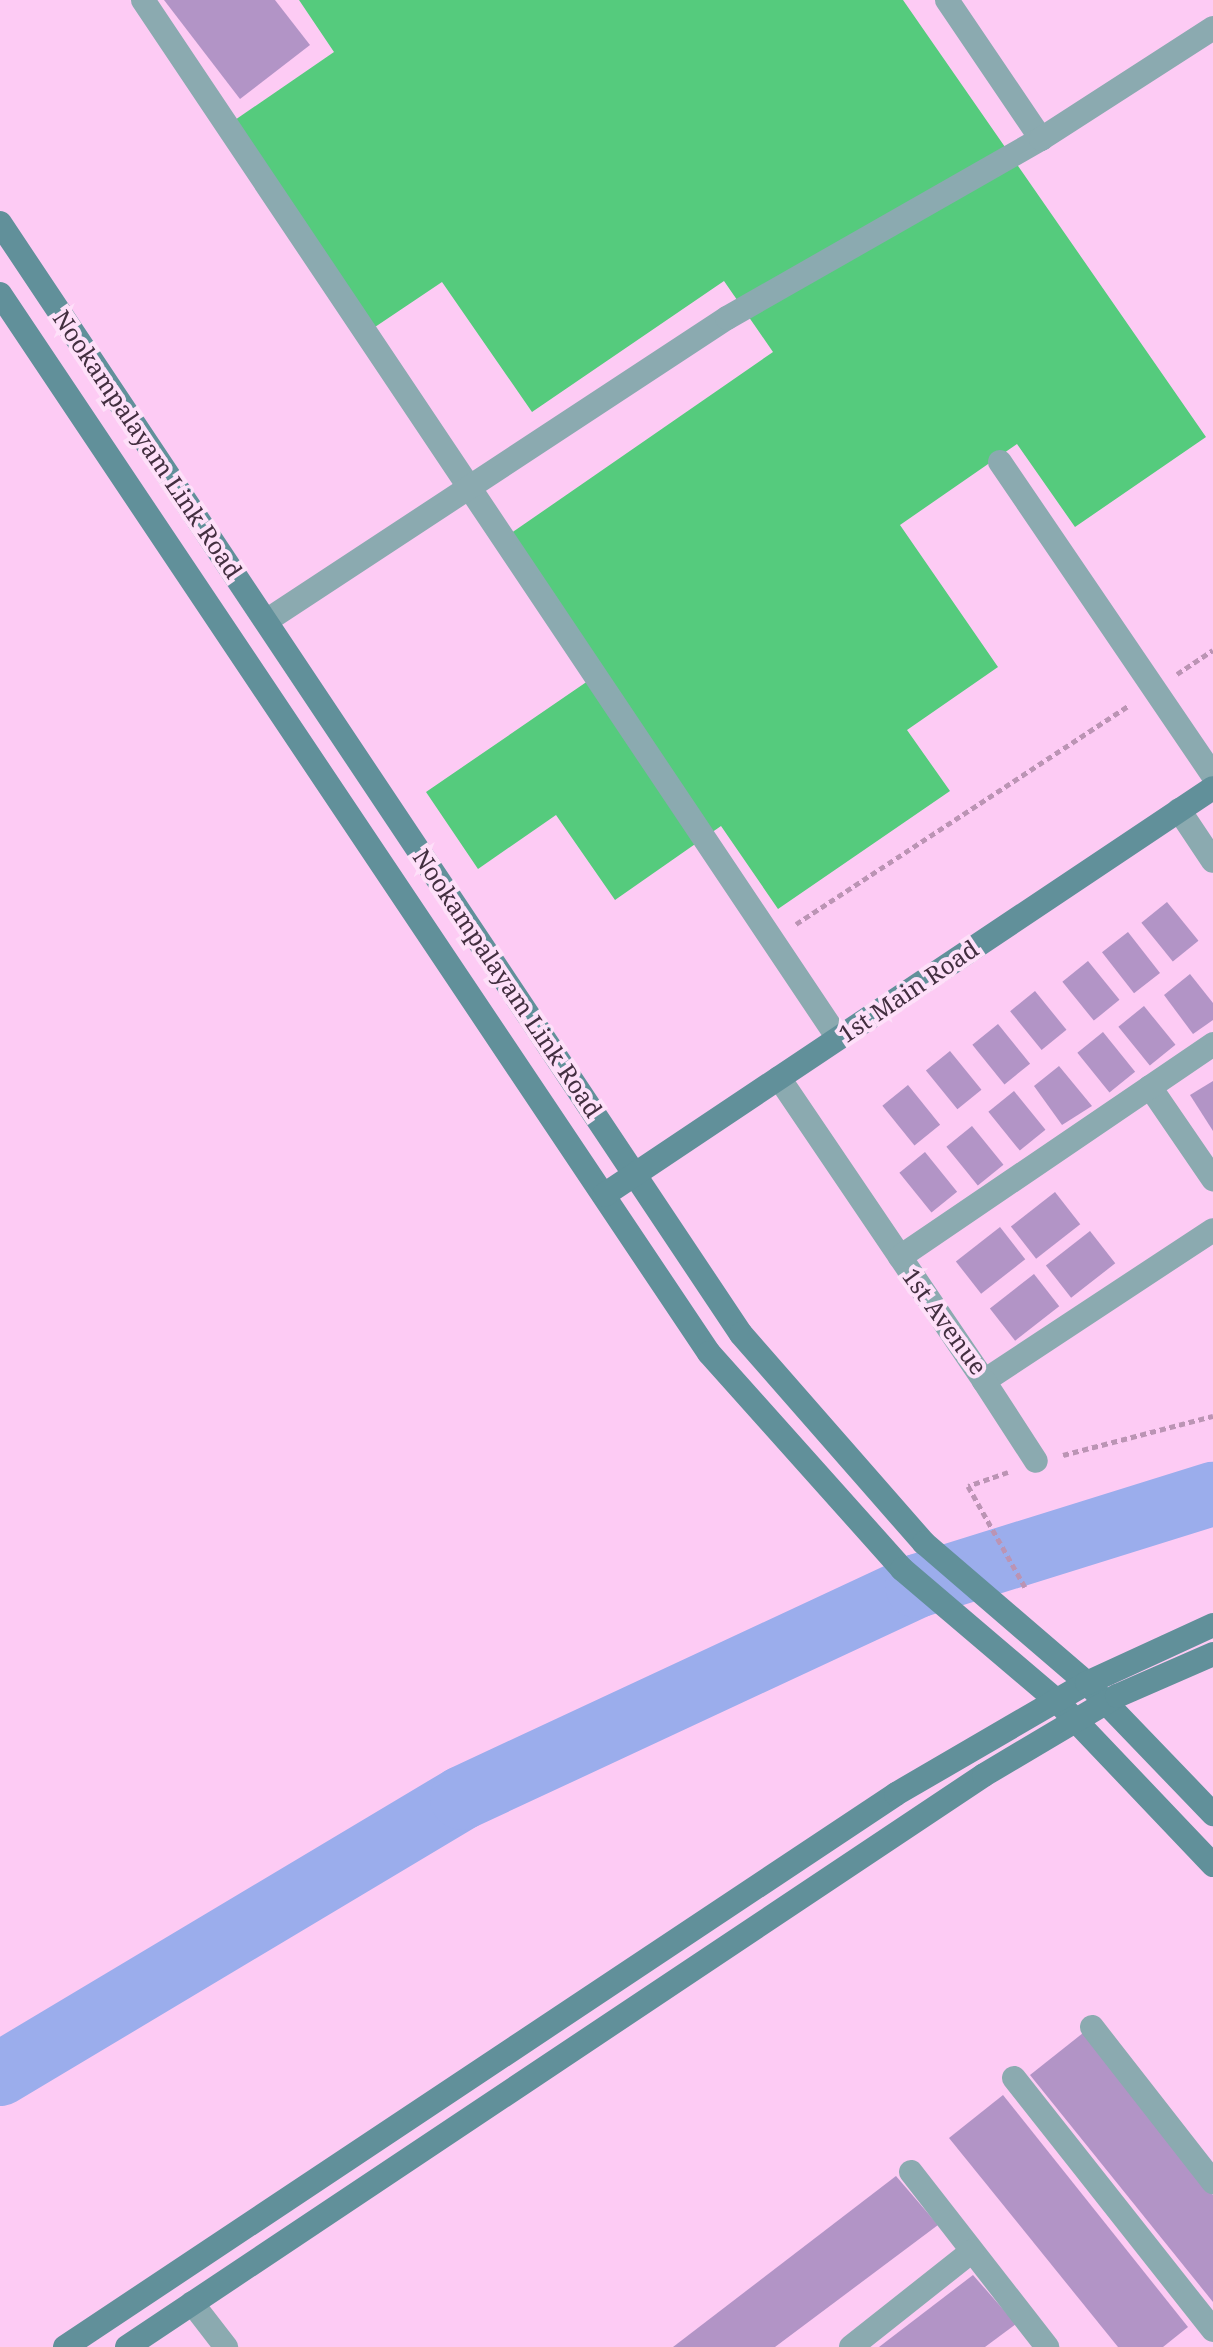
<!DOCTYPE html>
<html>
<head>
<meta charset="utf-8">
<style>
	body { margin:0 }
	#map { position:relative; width:1213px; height:2347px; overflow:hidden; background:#fdcbf4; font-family:"Noto Serif",serif }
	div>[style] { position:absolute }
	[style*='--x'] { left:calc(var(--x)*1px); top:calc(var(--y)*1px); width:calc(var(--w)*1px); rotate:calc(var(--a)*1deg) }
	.green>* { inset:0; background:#55cb7d }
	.river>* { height:64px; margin:-32px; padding:0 32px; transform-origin:32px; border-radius:32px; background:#9badec }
	.building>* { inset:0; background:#b294c6; transform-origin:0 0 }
	.path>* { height:5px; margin-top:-2.5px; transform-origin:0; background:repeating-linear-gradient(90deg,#bb94b4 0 6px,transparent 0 10px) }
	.street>* { height:24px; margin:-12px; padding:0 12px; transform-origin:12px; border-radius:12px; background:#8baab0 }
	.secondary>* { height:24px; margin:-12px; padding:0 12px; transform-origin:12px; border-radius:12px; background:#61909a }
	span { translate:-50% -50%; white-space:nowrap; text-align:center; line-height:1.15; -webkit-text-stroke:8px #fee0f9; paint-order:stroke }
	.street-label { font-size:24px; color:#432f40 }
</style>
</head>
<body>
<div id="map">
	<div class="green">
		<i style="clip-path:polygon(299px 0,903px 0,1206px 437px,1075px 527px,1017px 444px,900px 525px,998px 667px,907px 730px,950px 791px,778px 909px,721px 826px,615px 900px,556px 815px,478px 869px,426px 792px,601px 672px,507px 536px,773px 352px,724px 281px,532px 412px,442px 282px,375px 327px,232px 122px,334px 52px)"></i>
	</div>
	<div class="river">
		<i style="--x:0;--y:2074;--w:538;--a:-30.85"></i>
		<i style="--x:462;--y:1798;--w:502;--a:-24.98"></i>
		<i style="--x:917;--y:1586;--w:310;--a:-17.3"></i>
	</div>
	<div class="building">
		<i style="clip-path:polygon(164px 0,275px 0,310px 45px,240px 99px)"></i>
		<i style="left:1167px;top:902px;width:50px;height:33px;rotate:51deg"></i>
		<i style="left:1128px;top:932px;width:52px;height:33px;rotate:52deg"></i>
		<i style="left:1088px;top:961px;width:50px;height:33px;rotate:51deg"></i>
		<i style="clip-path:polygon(1190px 974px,1213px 1003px,1213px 1020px,1193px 1034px,1164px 995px)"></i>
		<i style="left:1035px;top:991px;width:50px;height:32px;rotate:51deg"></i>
		<i style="left:1144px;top:1006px;width:50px;height:33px;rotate:51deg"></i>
		<i style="left:998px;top:1024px;width:51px;height:33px;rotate:51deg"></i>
		<i style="left:1103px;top:1032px;width:51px;height:33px;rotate:51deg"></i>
		<i style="left:950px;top:1051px;width:50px;height:31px;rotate:51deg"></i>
		<i style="clip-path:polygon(1059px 1066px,1092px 1106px,1062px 1125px,1034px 1086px)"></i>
		<i style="clip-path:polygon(1213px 1081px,1213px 1131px,1190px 1095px)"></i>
		<i style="left:908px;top:1085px;width:51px;height:33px;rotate:51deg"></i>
		<i style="left:1014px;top:1091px;width:50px;height:33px;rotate:51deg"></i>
		<i style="left:972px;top:1126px;width:50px;height:33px;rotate:51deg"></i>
		<i style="left:925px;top:1152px;width:51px;height:33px;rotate:51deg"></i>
		<i style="left:1055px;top:1192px;width:41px;height:56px;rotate:52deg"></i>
		<i style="left:1000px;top:1227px;width:41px;height:56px;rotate:52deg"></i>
		<i style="left:1090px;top:1231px;width:41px;height:56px;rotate:52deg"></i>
		<i style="left:1034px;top:1274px;width:41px;height:56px;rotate:52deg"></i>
		<i style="clip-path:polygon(1083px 2033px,1213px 2195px,1213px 2302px,1030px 2075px)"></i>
		<i style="clip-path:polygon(1003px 2095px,1188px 2327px,1163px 2347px,1118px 2347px,949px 2138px)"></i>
		<i style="clip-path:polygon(896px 2176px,938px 2225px,775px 2347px,673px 2347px)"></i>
		<i style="clip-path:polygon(973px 2275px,1016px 2324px,985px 2347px,879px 2347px)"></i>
	</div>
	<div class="path">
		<i style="--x:1177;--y:674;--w:43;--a:-33.7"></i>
		<i style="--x:796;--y:924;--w:397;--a:-33.3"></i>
		<i style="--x:1063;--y:1455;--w:155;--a:-14.6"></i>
		<i style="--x:1008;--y:1472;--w:42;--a:160.7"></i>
		<i style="--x:968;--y:1486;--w:116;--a:60.6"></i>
	</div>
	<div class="street">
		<i style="--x:143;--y:0;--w:1249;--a:56.2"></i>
		<i style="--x:947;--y:0;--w:168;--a:55.9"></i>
		<i style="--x:1000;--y:462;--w:379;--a:55.8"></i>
		<i style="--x:266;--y:621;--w:552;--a:-33.32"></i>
		<i style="--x:727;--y:318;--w:361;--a:-29.7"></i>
		<i style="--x:1041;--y:139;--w:205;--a:-32.8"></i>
		<i style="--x:1179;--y:810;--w:61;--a:56.3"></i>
		<i style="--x:779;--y:1078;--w:366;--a:55.9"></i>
		<i style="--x:984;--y:1381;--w:274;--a:-33.4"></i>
		<i style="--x:1150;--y:1087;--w:112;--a:55.6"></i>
		<i style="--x:900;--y:1257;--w:379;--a:-34.2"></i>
		<i style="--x:984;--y:1381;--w:95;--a:57"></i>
		<i style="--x:1092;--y:2027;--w:197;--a:52"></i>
		<i style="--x:1014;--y:2078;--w:321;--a:51.7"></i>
		<i style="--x:911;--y:2172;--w:222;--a:52.1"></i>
		<i style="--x:192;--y:2303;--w:56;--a:52.3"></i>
		<i style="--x:851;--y:2347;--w:154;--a:-38.4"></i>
	</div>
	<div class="secondary">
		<i style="--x:0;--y:223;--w:1335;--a:56.3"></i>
		<i style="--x:741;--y:1334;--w:278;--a:48.8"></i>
		<i style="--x:924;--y:1543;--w:215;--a:40.7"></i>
		<i style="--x:1087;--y:1683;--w:182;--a:46.1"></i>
		<i style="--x:0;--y:294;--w:1274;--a:56.2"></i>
		<i style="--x:709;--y:1353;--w:290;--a:48.2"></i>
		<i style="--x:902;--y:1569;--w:202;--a:40.4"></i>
		<i style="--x:1056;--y:1700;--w:228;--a:46.4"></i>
		<i style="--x:604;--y:1195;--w:732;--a:-33.76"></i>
		<i style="--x:65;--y:2347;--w:998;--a:-33.64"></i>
		<i style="--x:896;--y:1794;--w:221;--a:-30.2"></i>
		<i style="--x:1087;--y:1683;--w:139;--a:-24.7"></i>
		<i style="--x:127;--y:2347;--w:1030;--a:-33.72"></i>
		<i style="--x:984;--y:1775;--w:155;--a:-30.7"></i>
		<i style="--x:1117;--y:1696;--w:105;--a:-23.6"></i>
	</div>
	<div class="street-label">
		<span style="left:148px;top:444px;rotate:56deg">Nookampalayam Link Road</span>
		<span style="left:508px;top:983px;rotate:56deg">Nookampalayam Link Road</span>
		<span style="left:908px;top:991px;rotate:-34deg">1st Main Road</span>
		<span style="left:945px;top:1321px;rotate:54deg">1st Avenue</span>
	</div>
</div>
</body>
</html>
